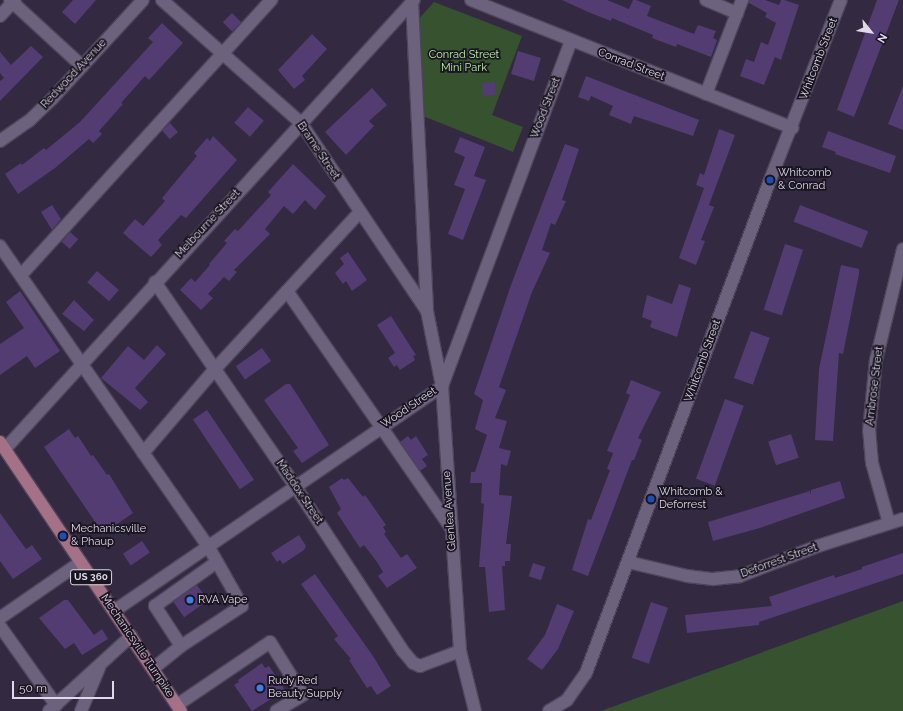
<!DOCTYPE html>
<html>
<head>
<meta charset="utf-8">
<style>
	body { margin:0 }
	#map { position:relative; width:903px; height:711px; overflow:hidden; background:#332941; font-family:Raleway,sans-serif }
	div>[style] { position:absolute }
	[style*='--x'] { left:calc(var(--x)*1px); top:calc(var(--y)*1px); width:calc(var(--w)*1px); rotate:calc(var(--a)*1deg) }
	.green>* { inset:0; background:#37522e }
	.building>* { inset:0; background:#533c71; transform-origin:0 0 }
	.roads { filter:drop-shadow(1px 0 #4e455a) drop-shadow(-1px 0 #4e455a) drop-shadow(0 1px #4e455a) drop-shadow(0 -1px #4e455a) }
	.minor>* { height:12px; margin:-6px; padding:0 6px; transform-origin:6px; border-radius:6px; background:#6d627e }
	.major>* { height:12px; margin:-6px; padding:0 6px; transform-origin:6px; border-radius:6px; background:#a47187 }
	.dots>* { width:11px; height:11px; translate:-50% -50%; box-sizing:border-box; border:2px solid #19141f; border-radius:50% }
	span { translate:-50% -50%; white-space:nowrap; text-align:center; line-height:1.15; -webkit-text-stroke:3.5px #19141f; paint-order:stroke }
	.shield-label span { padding:1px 3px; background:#19141f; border:1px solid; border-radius:3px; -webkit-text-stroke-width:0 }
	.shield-label { font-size:10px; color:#dfd9ea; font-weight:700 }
	.park-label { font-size:11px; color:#b7f2a3 }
	.street-label { font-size:11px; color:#dfd9ea }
	.poi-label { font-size:11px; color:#dfd9ea }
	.left { translate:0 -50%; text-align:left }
	.north { position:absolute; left:851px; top:12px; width:40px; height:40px; -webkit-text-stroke:3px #19141f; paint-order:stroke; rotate:120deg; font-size:11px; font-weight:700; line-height:16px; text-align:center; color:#dfd9ea }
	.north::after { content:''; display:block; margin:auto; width:14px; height:18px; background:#dfd9ea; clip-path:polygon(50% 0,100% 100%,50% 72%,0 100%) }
	.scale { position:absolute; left:12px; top:681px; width:102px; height:18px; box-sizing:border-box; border:2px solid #dfd9ea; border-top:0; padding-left:5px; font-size:12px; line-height:14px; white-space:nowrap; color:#dfd9ea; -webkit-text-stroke:3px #19141f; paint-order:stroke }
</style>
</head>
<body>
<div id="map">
	<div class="green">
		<i style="clip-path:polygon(434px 2px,522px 36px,492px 115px,523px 127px,513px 152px,423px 116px,416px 22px)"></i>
		<i style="clip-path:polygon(903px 601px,903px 711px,601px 711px)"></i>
	</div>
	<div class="building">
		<i style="clip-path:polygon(73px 0,96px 0,75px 24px,62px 12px)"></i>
		<i style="clip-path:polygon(562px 0,607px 0,629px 9px,633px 0,636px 0,651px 6px,647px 16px,694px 34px,698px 25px,716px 31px,713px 38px,717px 40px,711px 57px,677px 44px,676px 47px,652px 38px,653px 35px,612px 18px,611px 21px,588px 12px)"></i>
		<i style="clip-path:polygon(749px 0,765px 0,779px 5px,781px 0,784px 0,799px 5px,781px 60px,775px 57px,764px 85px,740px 76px,746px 59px,754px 62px,761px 42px,768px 45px,776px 23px,765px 17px,767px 13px,749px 3px)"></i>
		<i style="clip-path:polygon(877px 0,899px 0,854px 117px,837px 110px)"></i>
		<i style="left:232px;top:13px;width:13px;height:13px;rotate:45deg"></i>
		<i style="clip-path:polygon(162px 23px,183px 43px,149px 80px,145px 76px,121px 103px,123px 104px,99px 131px,102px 134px,93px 143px,89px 139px,55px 168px,18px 194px,5px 174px,21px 163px,22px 165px,44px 148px,46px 150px,80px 122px,153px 42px,148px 38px)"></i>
		<i style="clip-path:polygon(312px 34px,327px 49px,302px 76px,305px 80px,294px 89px,278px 70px)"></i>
		<i style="clip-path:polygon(31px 46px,43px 57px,0 101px,0 81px,4px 78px,0 73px,0 52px,11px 65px)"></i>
		<i style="left:518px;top:51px;width:24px;height:24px;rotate:17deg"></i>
		<i style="clip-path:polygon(586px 76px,699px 120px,693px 136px,634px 116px,631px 124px,609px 115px,613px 106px,591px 96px,589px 101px,578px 97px)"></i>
		<i style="left:495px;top:82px;width:13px;height:13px;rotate:86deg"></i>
		<i style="clip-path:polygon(903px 86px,903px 130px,888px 124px)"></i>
		<i style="clip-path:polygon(372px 88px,387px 105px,369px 121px,374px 126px,346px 155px,325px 132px)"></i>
		<i style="left:248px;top:107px;width:21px;height:21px;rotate:41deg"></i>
		<i style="left:170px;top:123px;width:12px;height:11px;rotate:48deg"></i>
		<i style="clip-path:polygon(719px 129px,735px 135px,709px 205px,714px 207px,701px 240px,705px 241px,696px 265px,679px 258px,704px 188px,696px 185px,700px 173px,704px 175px)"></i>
		<i style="clip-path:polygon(828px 131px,896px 156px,890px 173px,835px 154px,836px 152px,822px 147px)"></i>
		<i style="clip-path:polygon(213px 136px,237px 160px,186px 218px,181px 215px,158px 240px,162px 245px,151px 257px,123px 233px,135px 219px,143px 226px,165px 201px,162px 198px,197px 156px,194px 153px,207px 138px,210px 141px)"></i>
		<i style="clip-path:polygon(460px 137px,485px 147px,474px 176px,486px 180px,463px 240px,448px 234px,465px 189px,454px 185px,465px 157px,454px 152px)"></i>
		<i style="clip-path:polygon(565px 144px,579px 149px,562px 200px,566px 201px,555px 225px,551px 223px,542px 250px,550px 253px,532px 292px,499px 387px,506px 390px,495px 418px,507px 421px,499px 448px,511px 451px,507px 466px,501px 464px,499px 495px,512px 496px,506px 544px,511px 544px,510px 561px,505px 561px,505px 566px,502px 566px,505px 610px,489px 612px,485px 567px,479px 567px,484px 504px,481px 503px,482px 483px,470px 483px,471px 472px,475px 472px,487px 435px,475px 429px,483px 400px,474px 394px,511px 285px)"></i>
		<i style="clip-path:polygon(293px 164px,326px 196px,315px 210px,305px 200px,293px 214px,284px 206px,265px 229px,270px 234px,234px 270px,237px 272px,229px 281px,224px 277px,208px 294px,213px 298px,201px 310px,180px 290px,191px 278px,195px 282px,210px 265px,209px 264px,227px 243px,224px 241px,235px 229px,238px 231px,271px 195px,268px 192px)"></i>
		<i style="clip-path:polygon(52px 205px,61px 219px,52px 230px,41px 212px)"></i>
		<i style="left:800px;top:205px;width:73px;height:18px;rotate:21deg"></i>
		<i style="left:70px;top:232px;width:11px;height:13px;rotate:41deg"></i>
		<i style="left:785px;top:244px;width:19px;height:69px;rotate:18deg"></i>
		<i style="clip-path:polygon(348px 252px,367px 280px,352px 291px,346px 281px,343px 284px,335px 273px,344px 264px,340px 258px)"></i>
		<i style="clip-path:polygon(841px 265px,859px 269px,859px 274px,843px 354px,839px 353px,833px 441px,815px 440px,819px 369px)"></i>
		<i style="left:97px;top:271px;width:29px;height:15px;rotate:41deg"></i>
		<i style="clip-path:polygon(679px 284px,691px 288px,677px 337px,650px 327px,652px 321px,642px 317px,647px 295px,672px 304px)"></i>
		<i style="clip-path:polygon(20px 291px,60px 351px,35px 368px,27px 356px,0 375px,0 344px,24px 328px,6px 302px)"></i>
		<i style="clip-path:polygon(74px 300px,94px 320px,84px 331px,62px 314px)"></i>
		<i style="clip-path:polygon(391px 316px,416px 355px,413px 356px,415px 360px,400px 370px,397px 365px,394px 367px,388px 358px,395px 353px,377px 325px)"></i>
		<i style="left:751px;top:331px;width:20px;height:50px;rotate:20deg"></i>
		<i style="clip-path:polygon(157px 345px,166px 354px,135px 388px,148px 402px,140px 410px,101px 378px,128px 346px,144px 360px)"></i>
		<i style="left:262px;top:348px;width:16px;height:32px;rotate:55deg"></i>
		<i style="clip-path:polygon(631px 380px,661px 392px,638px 438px,642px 440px,634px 460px,632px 460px,588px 576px,572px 570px,588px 519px,591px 520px,610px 470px,607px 469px,613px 453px,607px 451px,630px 395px,626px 393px)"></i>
		<i style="clip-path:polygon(286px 384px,290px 384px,296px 393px,329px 445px,302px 463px,293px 451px,298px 448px,264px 400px)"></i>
		<i style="left:725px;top:399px;width:20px;height:85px;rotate:20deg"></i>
		<i style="left:207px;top:410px;width:84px;height:17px;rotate:56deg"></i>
		<i style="clip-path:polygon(69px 429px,75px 438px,78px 436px,91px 456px,93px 455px,107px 475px,109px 474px,133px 513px,107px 531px,102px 532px,44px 447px)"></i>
		<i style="left:791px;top:434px;width:25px;height:24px;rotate:72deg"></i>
		<i style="clip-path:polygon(408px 436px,411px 440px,416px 436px,428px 455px,422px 459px,427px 466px,420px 471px,400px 442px)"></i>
		<i style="clip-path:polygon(342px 478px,344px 480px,348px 478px,363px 497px,365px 495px,386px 525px,383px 527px,386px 532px,384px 534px,401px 558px,407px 554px,417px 568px,387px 588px,378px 576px,383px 572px,377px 562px,364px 545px,360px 548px,337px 513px,341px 509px,329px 487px)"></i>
		<i style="clip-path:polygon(840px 481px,845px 498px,760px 528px,713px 541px,708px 522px,810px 491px,811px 495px,811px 490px)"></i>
		<i style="clip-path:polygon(0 513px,26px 549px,32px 545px,42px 559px,13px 579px,0 561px)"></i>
		<i style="clip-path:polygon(299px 535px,306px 546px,304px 550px,283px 564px,280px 560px,277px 562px,271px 553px)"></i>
		<i style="left:142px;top:541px;width:14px;height:23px;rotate:56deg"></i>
		<i style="clip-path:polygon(903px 553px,903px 574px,759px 622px,759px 625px,687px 633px,685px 615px,772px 606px,769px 597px,834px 575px,835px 578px,862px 569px,862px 567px)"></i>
		<i style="left:533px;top:563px;width:13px;height:14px;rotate:18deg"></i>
		<i style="clip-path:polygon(315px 574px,373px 656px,391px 686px,377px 695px,371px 686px,367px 688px,349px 660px,351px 659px,334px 639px,338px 636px,301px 584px)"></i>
		<i style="left:197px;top:585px;width:19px;height:29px;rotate:55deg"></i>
		<i style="clip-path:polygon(64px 600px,68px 600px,94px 635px,102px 629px,108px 639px,82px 655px,74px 643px,65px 649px,39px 618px)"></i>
		<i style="left:651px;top:602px;width:18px;height:59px;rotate:19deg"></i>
		<i style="clip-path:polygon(557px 604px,574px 611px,558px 649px,542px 670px,527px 659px,545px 635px)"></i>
		<i style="clip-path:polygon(262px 663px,265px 668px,269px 666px,285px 690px,252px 711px,234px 685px,239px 682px,238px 680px)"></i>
	</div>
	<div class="roads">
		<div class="minor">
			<i style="--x:10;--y:0;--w:98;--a:42.5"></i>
			<i style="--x:162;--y:0;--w:186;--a:41.5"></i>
			<i style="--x:301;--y:123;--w:225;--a:56.2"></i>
			<i style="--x:471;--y:0;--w:346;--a:21.7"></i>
			<i style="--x:706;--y:0;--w:34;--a:23"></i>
			<i style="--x:412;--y:2;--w:309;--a:87.2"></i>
			<i style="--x:427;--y:311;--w:76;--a:78.7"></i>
			<i style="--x:442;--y:386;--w:266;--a:86.1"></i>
			<i style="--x:460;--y:651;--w:62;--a:76"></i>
			<i style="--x:0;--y:16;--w:22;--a:-47"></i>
			<i style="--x:706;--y:94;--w:101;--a:-69"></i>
			<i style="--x:0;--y:141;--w:35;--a:-35"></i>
			<i style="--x:29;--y:121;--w:32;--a:-44"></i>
			<i style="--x:52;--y:99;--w:134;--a:-47.4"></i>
			<i style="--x:0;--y:246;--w:365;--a:55.3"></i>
			<i style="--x:208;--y:546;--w:69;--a:60.5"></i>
			<i style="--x:242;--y:606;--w:73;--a:146.7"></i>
			<i style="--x:181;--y:646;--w:36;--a:141"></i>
			<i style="--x:21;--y:275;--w:372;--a:-47.7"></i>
			<i style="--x:155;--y:282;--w:247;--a:55.5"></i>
			<i style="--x:295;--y:486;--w:197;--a:56.8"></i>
			<i style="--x:403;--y:651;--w:16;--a:50"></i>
			<i style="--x:413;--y:663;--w:8;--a:23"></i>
			<i style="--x:420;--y:666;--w:43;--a:-20.6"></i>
			<i style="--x:287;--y:291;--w:288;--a:55.3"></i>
			<i style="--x:5;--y:449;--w:607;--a:-47.67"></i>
			<i style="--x:143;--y:453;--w:111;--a:-49.4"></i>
			<i style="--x:215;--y:369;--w:214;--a:-47.3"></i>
			<i style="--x:889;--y:523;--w:62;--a:-105.8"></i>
			<i style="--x:872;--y:463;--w:32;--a:-95"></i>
			<i style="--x:869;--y:431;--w:71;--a:-84.4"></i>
			<i style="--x:876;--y:360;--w:114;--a:-76.3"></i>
			<i style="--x:628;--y:562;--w:61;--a:13.3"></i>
			<i style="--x:687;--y:576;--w:26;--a:7"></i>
			<i style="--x:713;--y:579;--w:27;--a:-6"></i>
			<i style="--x:740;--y:576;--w:84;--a:-21"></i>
			<i style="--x:818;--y:546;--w:89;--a:-17.6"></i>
			<i style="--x:114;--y:611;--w:398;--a:-34.4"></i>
			<i style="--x:442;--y:386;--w:368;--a:-69.5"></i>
			<i style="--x:0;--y:618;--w:98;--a:-34.7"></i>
			<i style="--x:0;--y:626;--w:97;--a:54.7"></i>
			<i style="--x:181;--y:646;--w:48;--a:-123"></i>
			<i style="--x:155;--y:606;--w:76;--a:-35.4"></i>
			<i style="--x:177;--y:705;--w:112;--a:-34.1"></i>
			<i style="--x:270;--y:642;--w:62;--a:58.1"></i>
			<i style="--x:303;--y:695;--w:31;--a:149"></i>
			<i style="--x:49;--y:711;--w:111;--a:-42.4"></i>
			<i style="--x:81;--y:711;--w:47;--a:-67.3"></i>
			<i style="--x:549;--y:711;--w:21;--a:-31"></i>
			<i style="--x:567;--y:700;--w:33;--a:-55"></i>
			<i style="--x:586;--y:673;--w:526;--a:-69.53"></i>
			<i style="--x:770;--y:180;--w:193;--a:-68.5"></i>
		</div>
		<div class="major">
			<i style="--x:0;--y:442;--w:324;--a:56.1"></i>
		</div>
	</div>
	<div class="dots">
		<i style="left:770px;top:180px;background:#1a4fb4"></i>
		<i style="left:651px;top:499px;background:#1a4fb4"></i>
		<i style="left:63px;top:536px;background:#1a4fb4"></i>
		<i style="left:190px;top:600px;background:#3f7fe0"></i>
		<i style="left:260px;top:688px;background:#3f7fe0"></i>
	</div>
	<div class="shield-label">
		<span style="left:91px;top:577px">US 360</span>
	</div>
	<div class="park-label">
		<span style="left:464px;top:62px">Conrad Street<br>Mini Park</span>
	</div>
	<div class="street-label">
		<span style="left:819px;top:59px;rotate:-69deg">Whitcomb Street</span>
		<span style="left:631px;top:65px;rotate:21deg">Conrad Street</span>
		<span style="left:74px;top:74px;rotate:-47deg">Redwood Avenue</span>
		<span style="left:546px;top:108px;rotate:-69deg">Wood Street</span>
		<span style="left:318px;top:151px;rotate:56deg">Brame Street</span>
		<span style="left:208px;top:224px;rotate:-47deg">Melbourne Street</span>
		<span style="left:703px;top:361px;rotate:-70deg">Whitcomb Street</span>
		<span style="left:875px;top:386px;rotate:-83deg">Ambrose Street</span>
		<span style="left:409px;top:408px;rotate:-34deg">Wood Street</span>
		<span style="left:299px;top:492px;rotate:56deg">Maddox Street</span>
		<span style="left:450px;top:511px;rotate:-94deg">Glenlea Avenue</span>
		<span style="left:779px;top:561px;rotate:-20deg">Deforrest Street</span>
		<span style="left:137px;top:646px;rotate:56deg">Mechanicsville Turnpike</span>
	</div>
	<div class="poi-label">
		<span class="left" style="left:778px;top:180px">Whitcomb<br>&amp; Conrad</span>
		<span class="left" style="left:659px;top:499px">Whitcomb &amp;<br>Deforrest</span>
		<span class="left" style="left:71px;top:536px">Mechanicsville<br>&amp; Phaup</span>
		<span class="left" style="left:198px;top:600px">RVA Vape</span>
		<span class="left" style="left:268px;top:688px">Rudy Red<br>Beauty Supply</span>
	</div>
	<div class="north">N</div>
	<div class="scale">50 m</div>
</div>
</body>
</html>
